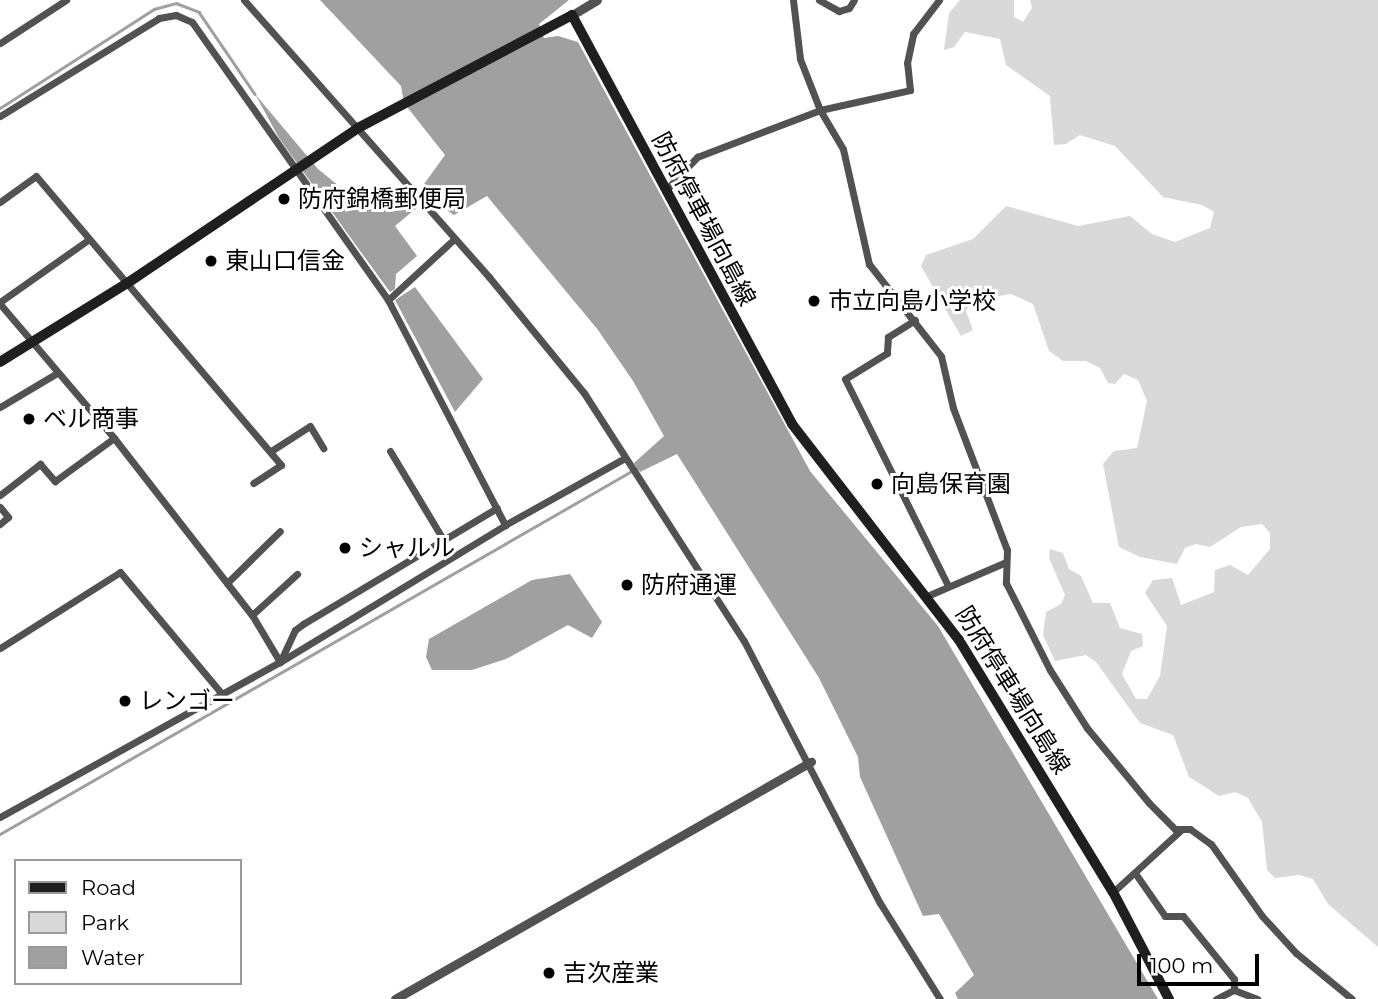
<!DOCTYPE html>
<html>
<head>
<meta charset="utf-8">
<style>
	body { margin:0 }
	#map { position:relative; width:1378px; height:999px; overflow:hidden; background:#fff; font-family:Montserrat,"Noto Sans JP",sans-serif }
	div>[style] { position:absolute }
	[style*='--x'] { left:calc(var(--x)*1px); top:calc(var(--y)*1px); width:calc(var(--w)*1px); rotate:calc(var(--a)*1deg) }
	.green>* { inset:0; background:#d9d9d9 }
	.water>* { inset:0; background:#a0a0a0 }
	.stream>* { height:2.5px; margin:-1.25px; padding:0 1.25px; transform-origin:1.25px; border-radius:1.25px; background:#a0a0a0 }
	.minor>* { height:7px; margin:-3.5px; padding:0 3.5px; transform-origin:3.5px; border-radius:3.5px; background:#525252 }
	.tertiary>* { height:9px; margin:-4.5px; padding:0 4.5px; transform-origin:4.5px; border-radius:4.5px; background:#525252 }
	.secondary>* { height:10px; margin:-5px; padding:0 5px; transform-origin:5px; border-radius:5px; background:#1f1f1f }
	.dots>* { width:19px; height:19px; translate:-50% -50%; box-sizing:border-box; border:4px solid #fff; border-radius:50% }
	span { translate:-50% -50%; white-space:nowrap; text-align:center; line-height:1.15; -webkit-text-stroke:6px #fff; paint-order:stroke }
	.poi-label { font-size:24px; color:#000 }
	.left { translate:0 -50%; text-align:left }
	.street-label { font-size:24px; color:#000 }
	.legend { position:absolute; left:14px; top:859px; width:228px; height:126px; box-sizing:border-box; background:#fff; border:2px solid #999; margin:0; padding:9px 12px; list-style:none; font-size:21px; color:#000 }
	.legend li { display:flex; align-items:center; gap:14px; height:35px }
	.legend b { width:35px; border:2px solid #999 }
	.scale { position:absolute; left:1137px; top:954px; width:122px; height:32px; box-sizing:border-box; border:4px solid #000; border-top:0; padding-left:9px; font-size:21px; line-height:24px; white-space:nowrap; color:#000; -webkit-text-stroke:5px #fff; paint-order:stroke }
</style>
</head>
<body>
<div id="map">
	<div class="green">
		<i style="clip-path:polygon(960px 0,1014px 0,1014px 17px,1023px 22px,1032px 8px,1030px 0,1378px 0,1378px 947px,1328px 904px,1313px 879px,1299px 875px,1275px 878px,1267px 870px,1262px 822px,1248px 798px,1235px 792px,1219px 796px,1189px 777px,1173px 735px,1140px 723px,1096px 662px,1086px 655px,1055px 661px,1043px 635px,1046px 612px,1061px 604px,1065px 595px,1049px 558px,1050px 549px,1063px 553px,1069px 569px,1081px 576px,1093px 603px,1110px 603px,1120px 628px,1142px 634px,1143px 646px,1131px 651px,1122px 674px,1136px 699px,1147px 699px,1160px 676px,1167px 626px,1145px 593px,1153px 580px,1172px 578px,1181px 605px,1214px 592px,1215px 570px,1230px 565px,1248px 575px,1270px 549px,1270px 533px,1262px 524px,1241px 527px,1210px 547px,1196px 544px,1185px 548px,1177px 564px,1140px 557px,1119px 547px,1103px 464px,1114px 451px,1137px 448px,1147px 401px,1138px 380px,1124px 374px,1115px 384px,1108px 383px,1100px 368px,1086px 361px,1063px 361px,1049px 351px,1033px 304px,1011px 294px,974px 300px,966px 311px,973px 330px,961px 336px,939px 298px,921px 266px,926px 255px,973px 239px,1006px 206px,1078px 226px,1130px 216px,1152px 234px,1175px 242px,1210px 228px,1214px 212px,1202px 205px,1163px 197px,1115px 146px,1080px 135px,1066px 144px,1054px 145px,1050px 96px,1006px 65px,1000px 39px,965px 32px,954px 47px,944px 50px,949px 13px)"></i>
	</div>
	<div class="water">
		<i style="clip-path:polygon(320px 0,569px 0,539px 24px,544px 38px,558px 36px,578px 42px,810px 471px,938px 626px,1158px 999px,958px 999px,955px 993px,974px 975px,939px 914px,923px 916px,860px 777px,858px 757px,819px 678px,677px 454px,640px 472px,634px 463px,664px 436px,633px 381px,598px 330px,487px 196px,454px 215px,419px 191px,445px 155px,404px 103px,401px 86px)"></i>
		<i style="clip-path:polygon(255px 94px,318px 169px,339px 186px,386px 209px,412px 198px,419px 206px,395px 226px,417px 256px,396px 274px,395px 289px,390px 292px,355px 244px,279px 138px)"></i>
		<i style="clip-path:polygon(415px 287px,483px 379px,455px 412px,395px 300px)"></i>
		<i style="clip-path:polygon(570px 574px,602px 622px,592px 638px,568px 625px,506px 659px,472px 670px,432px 670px,426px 657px,429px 639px,532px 580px)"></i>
	</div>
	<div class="stream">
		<i style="--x:0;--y:108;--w:183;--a:-32.7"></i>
		<i style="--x:154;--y:9;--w:23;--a:-15"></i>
		<i style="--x:176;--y:3;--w:25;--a:21"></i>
		<i style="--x:199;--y:12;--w:99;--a:55.7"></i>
		<i style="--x:0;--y:834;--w:735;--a:-29.88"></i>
	</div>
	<div class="minor">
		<i style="--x:244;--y:0;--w:370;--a:48.5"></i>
		<i style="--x:489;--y:277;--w:150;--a:50.7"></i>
		<i style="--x:584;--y:393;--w:295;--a:57.2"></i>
		<i style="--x:744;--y:641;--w:295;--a:62.6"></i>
		<i style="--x:880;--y:903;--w:113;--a:58"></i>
		<i style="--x:793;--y:0;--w:59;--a:83.2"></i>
		<i style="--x:800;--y:59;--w:55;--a:68.6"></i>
		<i style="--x:820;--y:110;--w:45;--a:59.5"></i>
		<i style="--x:843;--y:149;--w:118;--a:77.3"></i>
		<i style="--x:869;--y:264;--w:117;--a:52"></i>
		<i style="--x:941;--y:356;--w:53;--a:77"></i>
		<i style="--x:953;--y:408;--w:152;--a:69.2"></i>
		<i style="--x:1007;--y:550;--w:33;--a:92"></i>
		<i style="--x:1006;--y:583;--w:97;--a:63.2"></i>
		<i style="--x:1050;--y:670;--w:69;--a:57.5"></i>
		<i style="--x:1087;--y:728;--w:97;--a:50.4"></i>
		<i style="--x:1149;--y:803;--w:37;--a:45"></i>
		<i style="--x:1175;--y:829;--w:15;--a:0"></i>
		<i style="--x:1190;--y:829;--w:26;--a:36"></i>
		<i style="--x:1211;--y:844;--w:88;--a:54.7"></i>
		<i style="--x:1262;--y:916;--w:50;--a:47.4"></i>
		<i style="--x:1296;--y:953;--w:72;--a:39.4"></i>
		<i style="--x:819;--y:0;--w:23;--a:29"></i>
		<i style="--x:839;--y:11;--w:10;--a:-17"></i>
		<i style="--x:849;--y:8;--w:9;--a:-58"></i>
		<i style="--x:0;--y:43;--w:79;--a:-33.1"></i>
		<i style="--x:0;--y:116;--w:187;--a:-31.6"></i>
		<i style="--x:159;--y:18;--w:17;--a:-10"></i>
		<i style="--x:176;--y:15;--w:17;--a:24"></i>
		<i style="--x:192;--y:22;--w:340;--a:54.8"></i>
		<i style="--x:388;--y:300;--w:254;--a:62.5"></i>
		<i style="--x:665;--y:191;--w:47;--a:-46.7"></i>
		<i style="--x:697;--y:157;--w:132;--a:-20.9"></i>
		<i style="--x:820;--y:110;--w:92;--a:-12.5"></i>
		<i style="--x:910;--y:90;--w:27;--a:-96"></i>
		<i style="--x:907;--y:63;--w:30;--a:-78"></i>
		<i style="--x:913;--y:34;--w:43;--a:-52.6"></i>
		<i style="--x:0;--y:202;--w:44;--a:-35.8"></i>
		<i style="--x:36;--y:176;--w:379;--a:49.7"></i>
		<i style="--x:281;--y:465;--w:33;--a:147"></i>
		<i style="--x:388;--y:300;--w:90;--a:-42.7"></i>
		<i style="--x:0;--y:302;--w:108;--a:-35.2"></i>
		<i style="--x:0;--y:304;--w:176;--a:49.6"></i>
		<i style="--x:114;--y:438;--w:224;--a:52.1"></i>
		<i style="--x:252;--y:615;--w:55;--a:59.2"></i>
		<i style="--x:915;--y:320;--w:32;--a:148"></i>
		<i style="--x:888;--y:337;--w:16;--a:94"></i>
		<i style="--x:887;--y:353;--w:49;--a:148.2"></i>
		<i style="--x:845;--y:379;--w:231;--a:63.5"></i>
		<i style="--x:0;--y:407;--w:66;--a:-30.8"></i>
		<i style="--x:271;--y:451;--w:46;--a:-32.7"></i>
		<i style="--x:310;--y:426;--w:26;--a:59"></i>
		<i style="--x:390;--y:451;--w:105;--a:59"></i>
		<i style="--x:0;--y:495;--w:51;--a:-37.8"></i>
		<i style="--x:40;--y:464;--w:23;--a:49"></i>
		<i style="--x:55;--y:481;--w:73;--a:-36.1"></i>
		<i style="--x:0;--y:507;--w:13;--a:51"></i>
		<i style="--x:8;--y:517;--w:11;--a:139"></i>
		<i style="--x:227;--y:583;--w:74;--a:-44.5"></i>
		<i style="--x:927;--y:596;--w:86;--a:-23.3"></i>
		<i style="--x:252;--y:615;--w:61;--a:-42.3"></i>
		<i style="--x:0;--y:648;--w:142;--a:-32.3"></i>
		<i style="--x:120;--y:572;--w:159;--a:50.1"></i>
		<i style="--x:281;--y:660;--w:33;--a:-65"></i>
		<i style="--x:295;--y:630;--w:10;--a:-37"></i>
		<i style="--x:303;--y:624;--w:226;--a:-30.9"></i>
		<i style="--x:0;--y:817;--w:320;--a:-29"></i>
		<i style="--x:280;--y:662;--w:263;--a:-31.3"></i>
		<i style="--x:505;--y:525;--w:137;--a:-29.2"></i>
		<i style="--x:1135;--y:873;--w:52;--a:55.1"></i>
		<i style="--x:1165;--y:916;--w:18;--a:0"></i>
		<i style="--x:1183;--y:916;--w:81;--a:51"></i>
		<i style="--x:1234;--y:979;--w:11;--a:90"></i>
		<i style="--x:1113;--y:892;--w:92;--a:-42.4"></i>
		<i style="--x:1216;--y:999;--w:20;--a:-27"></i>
		<i style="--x:1234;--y:990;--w:25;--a:21"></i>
	</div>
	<div class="tertiary">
		<i style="--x:572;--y:15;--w:29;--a:-31"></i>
		<i style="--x:395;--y:999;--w:479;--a:-29.7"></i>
	</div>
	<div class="secondary">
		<i style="--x:0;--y:362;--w:148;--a:-31.8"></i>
		<i style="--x:126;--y:284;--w:280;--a:-33.9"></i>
		<i style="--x:358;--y:128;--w:242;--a:-27.8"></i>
		<i style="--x:572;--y:15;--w:464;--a:61.7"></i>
		<i style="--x:792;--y:424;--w:273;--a:52.3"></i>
		<i style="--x:959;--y:640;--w:295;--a:58.6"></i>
		<i style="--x:1113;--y:892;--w:121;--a:62.4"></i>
	</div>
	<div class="dots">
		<i style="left:284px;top:199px;background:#000"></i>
		<i style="left:211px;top:261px;background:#000"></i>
		<i style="left:814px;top:301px;background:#000"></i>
		<i style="left:29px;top:419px;background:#000"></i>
		<i style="left:877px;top:484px;background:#000"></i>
		<i style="left:345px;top:548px;background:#000"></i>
		<i style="left:627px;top:585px;background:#000"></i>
		<i style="left:125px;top:701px;background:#000"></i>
		<i style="left:549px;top:973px;background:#000"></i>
	</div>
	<div class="poi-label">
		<span class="left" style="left:298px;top:199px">防府錦橋郵便局</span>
		<span class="left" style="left:225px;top:261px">東山口信金</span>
		<span class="left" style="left:828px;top:301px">市立向島小学校</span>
		<span class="left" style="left:43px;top:419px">ベル商事</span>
		<span class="left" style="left:891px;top:484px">向島保育園</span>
		<span class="left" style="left:359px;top:548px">シャルル</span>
		<span class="left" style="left:641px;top:585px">防府通運</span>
		<span class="left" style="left:139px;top:701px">レンゴー</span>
		<span class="left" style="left:563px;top:973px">吉次産業</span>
	</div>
	<div class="street-label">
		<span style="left:704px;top:219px;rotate:62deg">防府停車場向島線</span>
		<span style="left:1013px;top:690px;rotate:58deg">防府停車場向島線</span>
	</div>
	<ul class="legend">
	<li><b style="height:9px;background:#1f1f1f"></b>Road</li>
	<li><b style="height:19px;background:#d9d9d9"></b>Park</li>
	<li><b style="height:19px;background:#a0a0a0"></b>Water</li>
	</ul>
	<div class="scale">100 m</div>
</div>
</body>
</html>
